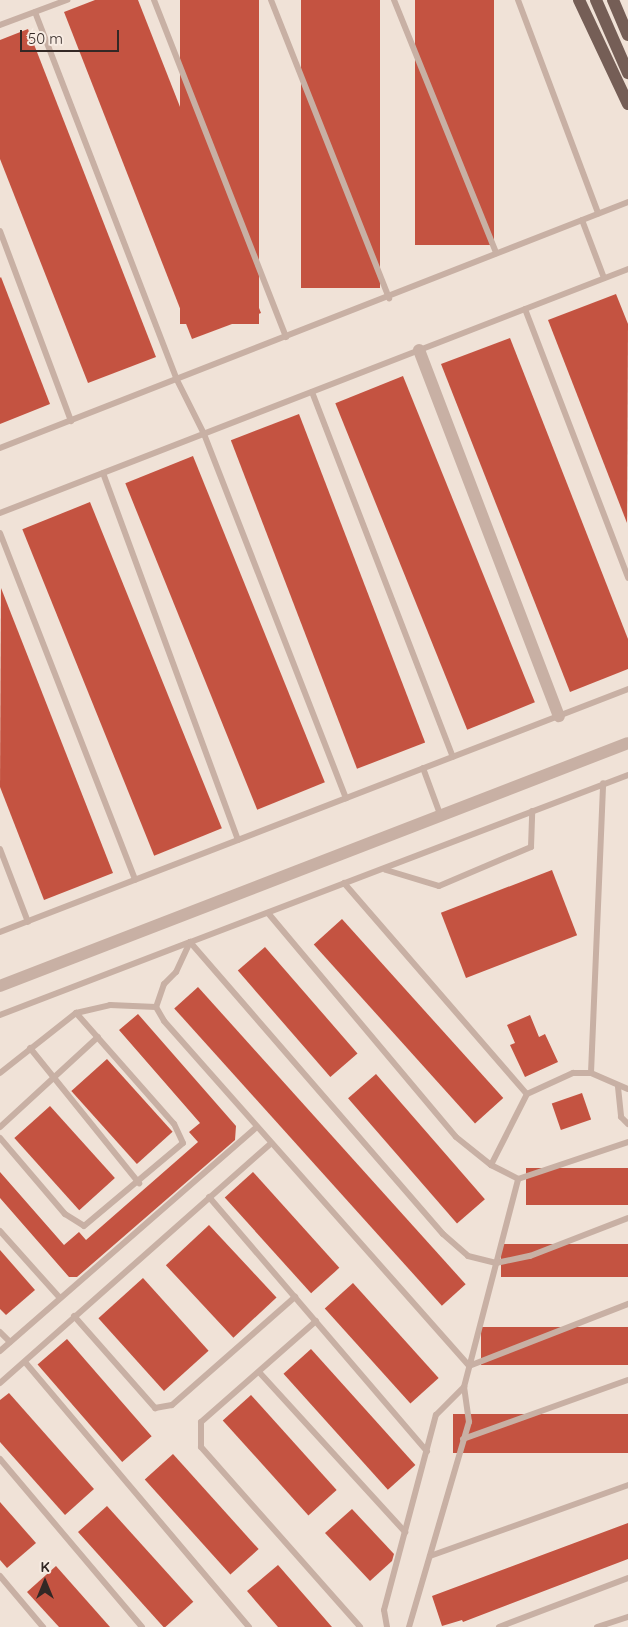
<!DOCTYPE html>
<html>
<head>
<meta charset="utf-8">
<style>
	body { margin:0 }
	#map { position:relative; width:628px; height:1627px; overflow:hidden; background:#f0e2d7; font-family:Quicksand,sans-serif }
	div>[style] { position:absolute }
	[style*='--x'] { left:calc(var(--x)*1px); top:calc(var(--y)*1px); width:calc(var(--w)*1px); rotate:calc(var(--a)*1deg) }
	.building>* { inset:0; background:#c45341; transform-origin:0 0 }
	.lane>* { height:6px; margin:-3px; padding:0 3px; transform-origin:3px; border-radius:3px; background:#c8b0a4 }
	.street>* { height:12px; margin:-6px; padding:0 6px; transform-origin:6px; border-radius:6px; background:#c8b0a4 }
	.primary>* { height:12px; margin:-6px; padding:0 6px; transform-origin:6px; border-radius:6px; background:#755e56 }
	span { translate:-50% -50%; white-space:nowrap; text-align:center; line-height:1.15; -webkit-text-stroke:4.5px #f8ece3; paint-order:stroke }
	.north { position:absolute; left:20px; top:1557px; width:50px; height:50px; -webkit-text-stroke:4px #f8ece3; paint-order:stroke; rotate:0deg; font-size:14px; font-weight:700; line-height:20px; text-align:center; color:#332825 }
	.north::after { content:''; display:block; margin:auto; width:18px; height:22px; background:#332825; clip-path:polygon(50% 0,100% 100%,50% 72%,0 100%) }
	.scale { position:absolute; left:20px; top:30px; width:99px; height:22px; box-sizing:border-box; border:2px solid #332825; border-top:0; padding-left:6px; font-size:15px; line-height:18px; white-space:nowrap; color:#332825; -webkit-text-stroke:4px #f8ece3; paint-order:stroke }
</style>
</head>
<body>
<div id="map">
	<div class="building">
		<i style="clip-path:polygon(95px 0,138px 0,261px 313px,192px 339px,64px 12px)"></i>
		<i style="left:180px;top:0;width:79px;height:324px"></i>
		<i style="left:301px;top:0;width:79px;height:288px"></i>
		<i style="left:415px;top:0;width:79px;height:245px"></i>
		<i style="clip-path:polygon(28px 29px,156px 357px,88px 383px,0 159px,0 40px)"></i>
		<i style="clip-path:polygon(1px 277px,50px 404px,0 424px,0 278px)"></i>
		<i style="clip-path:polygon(616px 294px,628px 324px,627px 523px,548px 320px)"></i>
		<i style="clip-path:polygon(510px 338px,628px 639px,628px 669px,570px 692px,441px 364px)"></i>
		<i style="left:403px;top:376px;width:352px;height:73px;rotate:68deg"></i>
		<i style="left:299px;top:414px;width:352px;height:73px;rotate:69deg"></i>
		<i style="left:193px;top:456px;width:352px;height:73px;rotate:68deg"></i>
		<i style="left:90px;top:502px;width:352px;height:73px;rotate:68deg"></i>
		<i style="clip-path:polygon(1px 588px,113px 873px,44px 900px,0 787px)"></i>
		<i style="left:552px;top:870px;width:70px;height:119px;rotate:69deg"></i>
		<i style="left:342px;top:919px;width:241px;height:38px;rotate:48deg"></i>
		<i style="left:265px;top:947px;width:141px;height:36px;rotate:49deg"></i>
		<i style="left:198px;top:987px;width:400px;height:32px;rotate:48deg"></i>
		<i style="clip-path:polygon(138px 1014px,236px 1126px,235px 1140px,77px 1277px,69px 1277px,0 1198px,0 1172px,64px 1245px,79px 1232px,86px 1240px,198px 1142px,189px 1132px,200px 1123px,119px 1030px)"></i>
		<i style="clip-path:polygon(530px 1015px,539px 1037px,545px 1034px,558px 1062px,525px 1077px,510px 1045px,515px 1043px,507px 1025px)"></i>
		<i style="left:107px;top:1059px;width:98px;height:48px;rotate:48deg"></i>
		<i style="left:376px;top:1074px;width:166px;height:37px;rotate:49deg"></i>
		<i style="left:582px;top:1093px;width:28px;height:32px;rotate:71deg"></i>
		<i style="left:50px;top:1106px;width:97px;height:48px;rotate:48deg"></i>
		<i style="left:628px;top:1168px;width:37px;height:102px;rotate:90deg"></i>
		<i style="left:253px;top:1172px;width:129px;height:38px;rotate:48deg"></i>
		<i style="left:209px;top:1225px;width:99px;height:59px;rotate:47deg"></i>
		<i style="left:628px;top:1244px;width:33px;height:127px;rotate:90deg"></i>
		<i style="clip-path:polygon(0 1250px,35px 1290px,6px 1315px,0 1309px)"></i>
		<i style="left:143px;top:1278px;width:98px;height:60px;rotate:48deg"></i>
		<i style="left:353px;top:1283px;width:128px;height:38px;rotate:48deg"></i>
		<i style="left:628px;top:1327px;width:38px;height:147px;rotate:90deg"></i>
		<i style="left:67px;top:1339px;width:129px;height:39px;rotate:49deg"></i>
		<i style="left:311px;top:1349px;width:156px;height:37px;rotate:48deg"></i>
		<i style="clip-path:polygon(9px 1393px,94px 1489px,65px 1515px,0 1442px,0 1400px)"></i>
		<i style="left:251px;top:1395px;width:128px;height:38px;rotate:48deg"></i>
		<i style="left:628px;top:1414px;width:39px;height:175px;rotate:90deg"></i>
		<i style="left:173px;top:1454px;width:128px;height:38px;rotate:48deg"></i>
		<i style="clip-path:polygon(0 1502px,36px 1543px,7px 1568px,0 1560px)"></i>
		<i style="left:107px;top:1506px;width:129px;height:39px;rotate:48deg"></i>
		<i style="clip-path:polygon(352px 1509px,394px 1554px,392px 1561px,370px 1581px,325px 1533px)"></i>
		<i style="clip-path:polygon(628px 1523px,628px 1559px,463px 1622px,462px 1620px,442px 1626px,432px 1596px)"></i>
		<i style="clip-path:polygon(278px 1565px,332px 1627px,278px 1627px,247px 1591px)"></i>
		<i style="clip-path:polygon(56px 1566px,110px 1627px,59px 1627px,27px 1592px)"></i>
	</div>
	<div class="lane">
		<i style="--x:154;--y:0;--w:362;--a:68.6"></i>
		<i style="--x:271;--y:0;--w:321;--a:68.4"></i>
		<i style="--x:394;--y:0;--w:273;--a:68"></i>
		<i style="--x:518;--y:0;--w:228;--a:69.4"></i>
		<i style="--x:35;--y:12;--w:394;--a:68.9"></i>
		<i style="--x:177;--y:380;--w:60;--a:63.4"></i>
		<i style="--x:204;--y:434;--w:391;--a:68.7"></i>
		<i style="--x:0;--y:25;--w:72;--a:-20.5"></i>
		<i style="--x:582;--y:220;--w:62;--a:69.2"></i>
		<i style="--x:0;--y:231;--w:203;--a:69.5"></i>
		<i style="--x:525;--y:309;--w:288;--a:69"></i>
		<i style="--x:312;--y:392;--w:391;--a:68.9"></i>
		<i style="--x:0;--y:448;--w:674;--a:-21.39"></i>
		<i style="--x:103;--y:473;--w:391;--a:69.8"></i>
		<i style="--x:0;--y:513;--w:674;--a:-21.23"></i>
		<i style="--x:0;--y:533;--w:372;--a:68.7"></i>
		<i style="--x:423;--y:768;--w:49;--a:69.7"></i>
		<i style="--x:628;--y:775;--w:469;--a:159.1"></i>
		<i style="--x:190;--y:942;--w:33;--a:115"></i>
		<i style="--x:176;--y:972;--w:17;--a:135"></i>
		<i style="--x:164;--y:984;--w:24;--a:109"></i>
		<i style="--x:156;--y:1007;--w:16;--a:60"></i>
		<i style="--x:164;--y:1021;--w:460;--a:48.5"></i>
		<i style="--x:469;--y:1366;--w:171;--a:-21.3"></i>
		<i style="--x:0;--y:849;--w:78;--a:69"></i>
		<i style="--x:386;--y:870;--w:55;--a:16.8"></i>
		<i style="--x:439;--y:886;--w:100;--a:-23"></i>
		<i style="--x:531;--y:847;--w:36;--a:-88"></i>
		<i style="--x:344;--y:883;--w:279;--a:49.1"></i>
		<i style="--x:268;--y:913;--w:292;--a:50"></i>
		<i style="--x:456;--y:1137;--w:45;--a:38.7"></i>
		<i style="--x:491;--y:1165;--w:30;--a:27"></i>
		<i style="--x:518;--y:1179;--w:116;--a:-18.6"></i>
		<i style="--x:0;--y:932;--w:673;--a:-21.15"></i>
		<i style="--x:0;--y:1015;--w:204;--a:-21"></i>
		<i style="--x:190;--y:942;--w:386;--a:49.1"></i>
		<i style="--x:443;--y:1234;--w:33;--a:41"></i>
		<i style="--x:468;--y:1256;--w:29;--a:14"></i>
		<i style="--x:496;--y:1263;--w:35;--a:-12"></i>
		<i style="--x:530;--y:1256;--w:105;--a:-21.2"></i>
		<i style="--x:30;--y:1048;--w:174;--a:51.1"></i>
		<i style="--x:0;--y:1073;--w:97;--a:-38.3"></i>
		<i style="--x:76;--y:1013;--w:35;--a:-13"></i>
		<i style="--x:110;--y:1005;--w:46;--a:2.5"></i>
		<i style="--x:591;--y:1073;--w:290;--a:-87.6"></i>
		<i style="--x:618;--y:1087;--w:30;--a:84"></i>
		<i style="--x:621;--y:1117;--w:10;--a:45"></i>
		<i style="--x:0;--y:1127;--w:133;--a:-42.6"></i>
		<i style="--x:0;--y:1138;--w:100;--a:49.5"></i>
		<i style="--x:65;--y:1214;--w:22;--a:32"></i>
		<i style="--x:84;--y:1226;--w:129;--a:-40"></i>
		<i style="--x:183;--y:1143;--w:21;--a:-115"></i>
		<i style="--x:174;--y:1124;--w:148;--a:-131.4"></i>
		<i style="--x:491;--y:1165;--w:80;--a:-63.1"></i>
		<i style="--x:527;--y:1094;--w:51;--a:-24.5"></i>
		<i style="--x:573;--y:1073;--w:18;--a:0"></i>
		<i style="--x:591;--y:1073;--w:40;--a:23.4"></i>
		<i style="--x:209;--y:1197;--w:335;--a:49.4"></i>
		<i style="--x:0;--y:1231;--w:90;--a:48.2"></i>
		<i style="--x:74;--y:1316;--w:123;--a:48.6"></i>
		<i style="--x:155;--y:1408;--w:17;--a:-10"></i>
		<i style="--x:172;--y:1405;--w:164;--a:-41.3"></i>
		<i style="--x:316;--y:1321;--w:153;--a:138.7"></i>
		<i style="--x:201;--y:1422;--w:25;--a:90"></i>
		<i style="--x:201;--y:1447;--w:240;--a:48.5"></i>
		<i style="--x:0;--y:1332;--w:14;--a:45"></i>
		<i style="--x:0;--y:1351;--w:341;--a:-41.1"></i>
		<i style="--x:25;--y:1362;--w:347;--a:49.8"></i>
		<i style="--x:259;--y:1372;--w:217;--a:47.6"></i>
		<i style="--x:0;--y:1383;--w:362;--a:-41.5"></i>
		<i style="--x:463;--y:1439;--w:175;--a:-19.7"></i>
		<i style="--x:0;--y:1459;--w:220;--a:49.8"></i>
		<i style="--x:430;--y:1556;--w:210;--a:-19.7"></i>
		<i style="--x:0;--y:1576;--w:67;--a:49.9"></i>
		<i style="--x:387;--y:1627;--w:17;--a:-100"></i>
		<i style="--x:384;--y:1610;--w:202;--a:-75.1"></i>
		<i style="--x:436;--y:1415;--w:40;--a:-45"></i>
		<i style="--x:409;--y:1627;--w:214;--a:-73.7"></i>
		<i style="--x:469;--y:1422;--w:35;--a:-98"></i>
		<i style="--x:464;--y:1387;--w:215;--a:-75.4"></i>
		<i style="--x:499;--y:1627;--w:138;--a:-20.8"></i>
		<i style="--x:597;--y:1627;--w:33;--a:-18"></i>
	</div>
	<div class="street">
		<i style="--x:419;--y:350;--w:392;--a:69.1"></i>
		<i style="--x:0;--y:986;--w:673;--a:-21.15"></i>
	</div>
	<div class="primary">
		<i style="--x:579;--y:0;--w:115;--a:64.8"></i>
		<i style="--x:596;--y:0;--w:80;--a:66.3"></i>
		<i style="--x:613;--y:0;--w:38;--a:67"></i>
	</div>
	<div class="north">K</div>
	<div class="scale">50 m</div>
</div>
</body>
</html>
